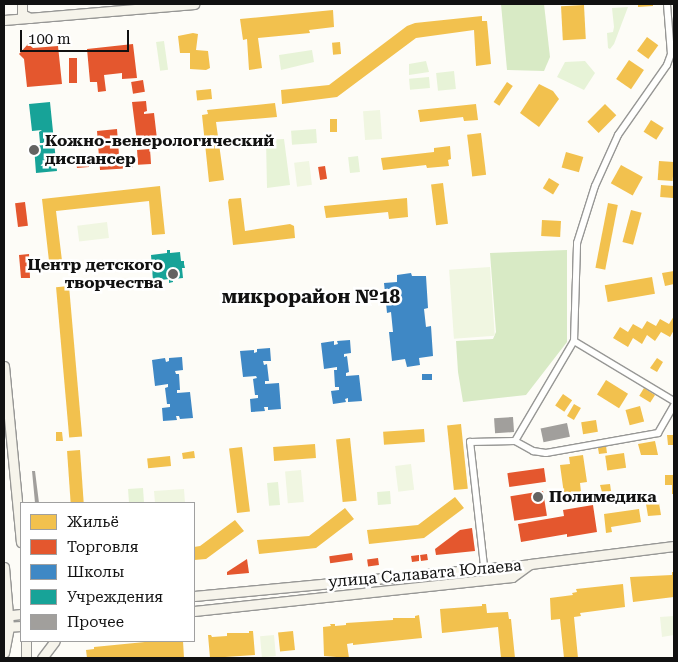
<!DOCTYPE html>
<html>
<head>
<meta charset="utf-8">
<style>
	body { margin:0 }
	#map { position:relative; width:678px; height:662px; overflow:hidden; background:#fdfcf7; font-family:"Roboto Serif",serif }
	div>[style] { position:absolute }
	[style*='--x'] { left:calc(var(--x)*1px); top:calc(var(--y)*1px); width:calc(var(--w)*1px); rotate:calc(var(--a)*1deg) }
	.green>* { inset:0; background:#e7f3d7; transform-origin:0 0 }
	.forest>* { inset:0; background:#d8eac5 }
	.pitch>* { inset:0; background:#f0f6e1; transform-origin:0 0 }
	.homes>* { inset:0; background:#f2c14e; transform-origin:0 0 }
	.shops>* { inset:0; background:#e4572e; transform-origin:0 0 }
	.schools>* { inset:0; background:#3f88c5; transform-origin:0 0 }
	.public>* { inset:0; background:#17a398 }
	.building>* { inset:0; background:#a19f9c; transform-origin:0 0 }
	.roads { filter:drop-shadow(1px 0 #979795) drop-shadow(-1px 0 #979795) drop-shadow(0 1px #979795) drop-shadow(0 -1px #979795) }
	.street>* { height:6px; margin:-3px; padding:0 3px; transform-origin:3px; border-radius:3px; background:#fffffe }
	.secondary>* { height:9px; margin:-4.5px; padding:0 4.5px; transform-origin:4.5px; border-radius:4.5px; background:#f6f4eb }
	.dots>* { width:14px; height:14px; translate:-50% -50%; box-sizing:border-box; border:2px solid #fff; border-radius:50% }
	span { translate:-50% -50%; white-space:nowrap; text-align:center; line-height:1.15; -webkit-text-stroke:5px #fff; paint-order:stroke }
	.poi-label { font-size:16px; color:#111; font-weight:700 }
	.left { translate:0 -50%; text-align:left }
	.right { translate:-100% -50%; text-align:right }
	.street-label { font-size:16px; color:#111 }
	.quarter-label { font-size:19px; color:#111; font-weight:700 }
	.frame { position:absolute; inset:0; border:5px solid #111; pointer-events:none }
	.legend { position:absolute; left:20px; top:502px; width:175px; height:140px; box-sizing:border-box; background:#fff; border:1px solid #a0a0a0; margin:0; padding:6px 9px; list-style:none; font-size:15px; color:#111 }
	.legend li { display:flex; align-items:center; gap:10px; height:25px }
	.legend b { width:25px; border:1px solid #a0a0a0 }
	.scale { position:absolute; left:20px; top:30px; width:109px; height:22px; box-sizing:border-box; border:2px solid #111; border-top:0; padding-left:6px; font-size:15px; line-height:18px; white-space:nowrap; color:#111; -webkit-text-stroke:4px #fff; paint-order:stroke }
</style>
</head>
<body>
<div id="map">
	<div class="green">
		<i style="clip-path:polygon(628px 7px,614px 44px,610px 49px,608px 48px,607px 33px,613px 32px,614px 27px,612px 8px)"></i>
		<i style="left:164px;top:41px;width:29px;height:8px;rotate:82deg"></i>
		<i style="clip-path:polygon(312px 50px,314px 62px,281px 70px,279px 55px)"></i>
		<i style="clip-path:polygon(426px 61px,429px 72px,409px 75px,409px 64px)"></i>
		<i style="clip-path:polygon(585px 61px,595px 73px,584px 90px,557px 77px,565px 62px)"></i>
		<i style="left:454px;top:71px;width:18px;height:18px;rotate:84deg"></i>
		<i style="left:429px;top:77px;width:11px;height:20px;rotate:85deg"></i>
		<i style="left:316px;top:129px;width:14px;height:25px;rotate:86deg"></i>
		<i style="clip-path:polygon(284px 139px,290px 185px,267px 188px,266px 140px)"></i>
		<i style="left:358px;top:156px;width:16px;height:10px;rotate:83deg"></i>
		<i style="left:278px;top:482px;width:23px;height:11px;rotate:85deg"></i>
		<i style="left:143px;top:488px;width:15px;height:15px;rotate:86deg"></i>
		<i style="left:390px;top:491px;width:13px;height:13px;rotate:86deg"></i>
	</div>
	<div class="forest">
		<i style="clip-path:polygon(501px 4px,544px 4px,550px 57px,544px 71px,507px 70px)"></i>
		<i style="clip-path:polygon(567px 250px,567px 342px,526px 395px,463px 402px,458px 372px,456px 341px,493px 339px,496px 332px,490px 253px)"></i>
	</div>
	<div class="pitch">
		<i style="left:380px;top:110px;width:29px;height:17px;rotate:86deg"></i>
		<i style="left:309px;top:161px;width:24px;height:15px;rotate:83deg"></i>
		<i style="left:107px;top:222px;width:16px;height:30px;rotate:83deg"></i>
		<i style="left:490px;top:267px;width:69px;height:41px;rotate:86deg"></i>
		<i style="left:411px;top:464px;width:26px;height:16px;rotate:83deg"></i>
		<i style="left:301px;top:470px;width:32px;height:16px;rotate:85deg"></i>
		<i style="clip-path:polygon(184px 489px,185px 503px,155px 503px,154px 491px)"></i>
		<i style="clip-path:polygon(674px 616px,674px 635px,662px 637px,660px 617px)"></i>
		<i style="left:274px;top:635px;width:21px;height:14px;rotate:85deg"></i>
	</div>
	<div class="homes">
		<i style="clip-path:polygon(638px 4px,653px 4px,653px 6px,638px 7px)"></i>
		<i style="left:584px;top:5px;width:34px;height:23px;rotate:87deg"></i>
		<i style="clip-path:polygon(333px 10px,334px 27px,309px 30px,310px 33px,258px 38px,262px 68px,249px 70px,247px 39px,243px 40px,240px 19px)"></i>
		<i style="clip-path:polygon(482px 16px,482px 21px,487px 21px,491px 64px,476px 66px,474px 30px,416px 38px,337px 97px,282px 104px,281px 90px,329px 85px,407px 26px,415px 23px)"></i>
		<i style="clip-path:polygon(193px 33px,198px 34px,196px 50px,208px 51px,210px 68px,206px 70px,190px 69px,190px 53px,180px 53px,178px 36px)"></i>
		<i style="left:647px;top:37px;width:14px;height:17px;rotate:36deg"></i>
		<i style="left:340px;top:42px;width:12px;height:8px;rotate:85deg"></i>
		<i style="left:629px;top:60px;width:18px;height:23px;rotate:34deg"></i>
		<i style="left:507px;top:82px;width:7px;height:24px;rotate:34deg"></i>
		<i style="clip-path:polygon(539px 84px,553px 91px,559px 99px,539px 127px,520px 113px)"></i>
		<i style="left:211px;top:89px;width:10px;height:15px;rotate:84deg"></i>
		<i style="clip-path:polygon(275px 103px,277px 117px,216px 122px,224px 180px,209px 182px,202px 115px,208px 114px,207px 110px)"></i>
		<i style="clip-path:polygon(476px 104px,478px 120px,464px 121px,463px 117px,420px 122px,418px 110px)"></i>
		<i style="left:605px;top:104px;width:16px;height:25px;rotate:45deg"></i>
		<i style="left:330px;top:119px;width:7px;height:13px"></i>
		<i style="left:651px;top:120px;width:15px;height:14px;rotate:32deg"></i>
		<i style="left:481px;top:133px;width:42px;height:14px;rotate:83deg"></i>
		<i style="clip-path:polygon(450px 146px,451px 159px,448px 160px,449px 166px,427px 168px,426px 165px,383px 170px,381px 158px,434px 152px,434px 148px)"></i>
		<i style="left:566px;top:152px;width:18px;height:16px;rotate:16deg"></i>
		<i style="left:659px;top:161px;width:15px;height:19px;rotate:4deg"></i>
		<i style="left:621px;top:165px;width:25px;height:21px;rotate:29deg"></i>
		<i style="left:549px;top:178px;width:12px;height:12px;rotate:31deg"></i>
		<i style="left:443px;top:183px;width:41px;height:12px;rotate:83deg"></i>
		<i style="left:661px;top:185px;width:13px;height:12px;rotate:4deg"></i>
		<i style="clip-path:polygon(160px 186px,165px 234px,152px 235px,149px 201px,56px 211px,63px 269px,50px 270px,42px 199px)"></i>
		<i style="clip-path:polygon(241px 198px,245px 231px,290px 224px,294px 226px,295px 238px,233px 245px,228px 202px,229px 199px)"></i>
		<i style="clip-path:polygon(407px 198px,408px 217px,389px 219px,388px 212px,326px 218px,324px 206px)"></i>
		<i style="left:608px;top:203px;width:10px;height:66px;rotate:11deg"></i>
		<i style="left:631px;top:210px;width:11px;height:33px;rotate:15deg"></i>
		<i style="left:542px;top:220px;width:19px;height:16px;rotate:3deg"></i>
		<i style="clip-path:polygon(674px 271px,674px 284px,665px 286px,662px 273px)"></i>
		<i style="left:652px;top:277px;width:17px;height:48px;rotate:80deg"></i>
		<i style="left:69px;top:286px;width:151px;height:13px;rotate:85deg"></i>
		<i style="clip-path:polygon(674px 316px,674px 330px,670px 337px,661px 332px,655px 341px,647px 335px,642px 344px,633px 338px,628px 347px,613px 338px,620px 327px,628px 332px,633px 324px,642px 329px,647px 321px,656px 326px,660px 319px,669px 324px)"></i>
		<i style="clip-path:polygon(657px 358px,663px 362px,657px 372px,650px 368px)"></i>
		<i style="left:606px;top:380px;width:26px;height:17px;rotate:32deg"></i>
		<i style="left:644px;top:388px;width:13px;height:9px;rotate:32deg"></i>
		<i style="left:563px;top:394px;width:11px;height:14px;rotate:34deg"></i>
		<i style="left:574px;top:404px;width:8px;height:14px;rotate:30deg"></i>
		<i style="left:640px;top:406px;width:16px;height:15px;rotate:75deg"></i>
		<i style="left:596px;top:420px;width:12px;height:15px;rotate:81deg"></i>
		<i style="left:461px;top:424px;width:65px;height:14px;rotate:84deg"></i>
		<i style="left:424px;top:429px;width:13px;height:41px;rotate:86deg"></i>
		<i style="clip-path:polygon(56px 432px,62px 432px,63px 441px,56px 441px)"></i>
		<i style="clip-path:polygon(667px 435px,674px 435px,674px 445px,668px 445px)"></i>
		<i style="left:350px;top:438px;width:63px;height:14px;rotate:84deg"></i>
		<i style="clip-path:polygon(655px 441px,658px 455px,641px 455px,638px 444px)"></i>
		<i style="left:315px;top:444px;width:14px;height:42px;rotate:86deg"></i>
		<i style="clip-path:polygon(606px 446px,607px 453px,599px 454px,598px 448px)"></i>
		<i style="left:242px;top:447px;width:65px;height:13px;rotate:83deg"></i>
		<i style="left:80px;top:450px;width:53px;height:13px;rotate:86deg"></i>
		<i style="clip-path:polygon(194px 451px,195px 458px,183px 459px,182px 453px)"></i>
		<i style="left:624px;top:453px;width:15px;height:19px;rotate:82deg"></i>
		<i style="clip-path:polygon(583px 455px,587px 482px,580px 483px,581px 492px,564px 494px,560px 465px,570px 464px,569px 457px)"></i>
		<i style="left:170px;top:456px;width:10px;height:23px;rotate:84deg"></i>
		<i style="clip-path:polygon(665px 475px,674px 475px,674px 494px,672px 494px,672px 485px,665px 485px)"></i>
		<i style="clip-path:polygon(610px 484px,611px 491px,602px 492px,600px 485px)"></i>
		<i style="clip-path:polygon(455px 497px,464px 508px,424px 538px,369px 544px,367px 530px,418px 525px)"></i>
		<i style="clip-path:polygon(659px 503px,661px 515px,648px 516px,646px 504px)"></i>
		<i style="clip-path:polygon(345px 508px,354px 519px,316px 548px,259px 554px,257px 540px,309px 536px)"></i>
		<i style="clip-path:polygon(639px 509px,641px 522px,611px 527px,612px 532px,606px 533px,604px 514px)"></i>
		<i style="clip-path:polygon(235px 520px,244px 531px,206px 559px,194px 560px,194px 547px,200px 546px)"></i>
		<i style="clip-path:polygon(672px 572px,674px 572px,674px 597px,633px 602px,630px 577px,672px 575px)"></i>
		<i style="clip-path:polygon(623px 584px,625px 607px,580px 613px,581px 616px,574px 617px,578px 658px,564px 658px,560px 619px,551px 620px,550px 598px,573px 595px,572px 593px,577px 592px,576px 589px)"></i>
		<i style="clip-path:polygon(482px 604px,486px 604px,487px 613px,508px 612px,509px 619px,511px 619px,515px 658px,501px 658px,498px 627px,442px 633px,440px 609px,482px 606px)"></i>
		<i style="clip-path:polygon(419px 615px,422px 638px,353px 645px,353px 643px,347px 644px,349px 658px,324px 656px,323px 627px,331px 626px,330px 624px,335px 624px,335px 626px,346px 625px,346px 623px,393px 620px,393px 618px,415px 618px,415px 616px)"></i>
		<i style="clip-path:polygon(249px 631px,253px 631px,255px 655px,210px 658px,208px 635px,211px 635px,212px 637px,227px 636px,227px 633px,249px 633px)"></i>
		<i style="left:293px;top:631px;width:19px;height:15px;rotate:84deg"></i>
		<i style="clip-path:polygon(155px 641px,183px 641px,184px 658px,87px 658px,86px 650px,94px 649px,94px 647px)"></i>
	</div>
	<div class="shops">
		<i style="clip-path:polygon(28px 44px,33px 48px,58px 46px,62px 84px,27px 87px,24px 59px,19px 54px)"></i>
		<i style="clip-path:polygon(133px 44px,137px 78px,122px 79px,122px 73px,104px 75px,106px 91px,98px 92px,97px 82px,90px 82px,87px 49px)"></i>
		<i style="left:69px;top:58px;width:8px;height:25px"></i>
		<i style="left:143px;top:80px;width:12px;height:12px;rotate:81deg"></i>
		<i style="clip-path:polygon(146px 101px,147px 111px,144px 112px,144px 114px,154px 113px,157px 139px,137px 142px,132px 102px)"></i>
		<i style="clip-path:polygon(117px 129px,119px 155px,132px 154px,133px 168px,100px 170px,97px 131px)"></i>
		<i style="left:150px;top:149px;width:15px;height:13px;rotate:86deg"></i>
		<i style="clip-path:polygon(88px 160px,89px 167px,77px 168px,76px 162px)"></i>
		<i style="left:325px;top:166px;width:13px;height:7px;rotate:81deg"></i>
		<i style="left:25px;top:202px;width:24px;height:10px;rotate:83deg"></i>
		<i style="clip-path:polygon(29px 254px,30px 278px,21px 278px,19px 255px)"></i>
		<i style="left:544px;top:468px;width:14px;height:37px;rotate:82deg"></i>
		<i style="left:543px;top:491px;width:25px;height:33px;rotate:81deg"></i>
		<i style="clip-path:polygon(593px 505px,597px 532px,567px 537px,567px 534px,521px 542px,518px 524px,564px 516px,563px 510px)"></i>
		<i style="clip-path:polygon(472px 528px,475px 551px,436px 555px,435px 549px,460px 530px)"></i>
		<i style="left:352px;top:553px;width:7px;height:23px;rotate:82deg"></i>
		<i style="left:427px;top:554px;width:6px;height:7px;rotate:81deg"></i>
		<i style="clip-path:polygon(419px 555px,419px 561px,412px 562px,411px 556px)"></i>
		<i style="left:378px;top:558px;width:7px;height:11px;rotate:82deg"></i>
		<i style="clip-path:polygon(247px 559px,249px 573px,227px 575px,227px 572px)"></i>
	</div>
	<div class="schools">
		<i style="clip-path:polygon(411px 273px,412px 276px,426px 276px,428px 308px,424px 309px,426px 327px,431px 326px,433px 356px,419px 358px,420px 365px,407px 367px,405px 359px,392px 361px,389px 332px,393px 332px,391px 312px,387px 313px,384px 283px,397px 282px,397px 275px)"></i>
		<i style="clip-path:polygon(350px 340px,351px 353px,344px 354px,344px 357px,347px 356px,349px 372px,346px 373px,346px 376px,359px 375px,362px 401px,348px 402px,348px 398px,345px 399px,346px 402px,333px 404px,331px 391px,339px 390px,339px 387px,335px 387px,334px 370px,337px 370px,337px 367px,324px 369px,321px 343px,334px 341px,334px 345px,338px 344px,337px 341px)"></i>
		<i style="clip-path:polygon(270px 348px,271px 361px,263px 361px,264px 365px,267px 364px,269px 381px,265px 381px,265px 384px,279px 383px,281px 409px,268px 410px,268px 407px,264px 407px,265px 411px,251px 412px,250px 399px,258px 398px,258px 395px,255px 395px,253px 379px,257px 378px,256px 376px,243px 377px,240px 351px,254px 350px,254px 353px,257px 352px,257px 349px)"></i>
		<i style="clip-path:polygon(182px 357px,183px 370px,175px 371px,176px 374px,179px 374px,180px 390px,177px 390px,177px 393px,190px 392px,193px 418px,180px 419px,179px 416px,176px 416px,177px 420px,163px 421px,162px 408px,170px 407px,170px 404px,167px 404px,165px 388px,168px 387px,168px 384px,155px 386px,152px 360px,165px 358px,166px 362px,169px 361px,169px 358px)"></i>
		<i style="left:432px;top:374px;width:6px;height:10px;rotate:90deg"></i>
	</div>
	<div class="public">
		<i style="clip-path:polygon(50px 102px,57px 171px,36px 173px,34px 146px,44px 145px,43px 143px,40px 143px,39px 132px,42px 130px,32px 131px,29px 104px)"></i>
		<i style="clip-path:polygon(167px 250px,170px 250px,170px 253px,180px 252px,181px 261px,184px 261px,184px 264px,185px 268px,182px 268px,183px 278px,173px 279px,173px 282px,169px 283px,169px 279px,153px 281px,151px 255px,167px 253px)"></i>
	</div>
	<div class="building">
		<i style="left:513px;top:417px;width:15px;height:19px;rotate:86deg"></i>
		<i style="left:567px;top:423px;width:14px;height:27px;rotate:78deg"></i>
		<i style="clip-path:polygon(32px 471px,35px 471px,39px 503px,35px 503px)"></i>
	</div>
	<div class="roads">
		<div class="street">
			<i style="--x:574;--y:341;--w:117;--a:31"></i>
			<i style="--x:515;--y:441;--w:21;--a:29"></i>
			<i style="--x:533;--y:451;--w:13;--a:9"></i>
			<i style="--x:546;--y:453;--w:114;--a:-10.1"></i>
			<i style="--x:658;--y:433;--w:32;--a:-60"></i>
			<i style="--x:484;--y:566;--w:125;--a:-96.4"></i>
			<i style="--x:470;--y:442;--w:45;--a:-1.3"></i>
			<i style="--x:515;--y:441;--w:116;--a:-59.5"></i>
			<i style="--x:574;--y:341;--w:98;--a:-88.2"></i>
			<i style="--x:577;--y:243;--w:60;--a:-72.5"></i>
			<i style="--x:595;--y:186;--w:56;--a:-65.7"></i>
			<i style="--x:618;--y:135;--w:85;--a:-55"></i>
			<i style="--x:667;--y:65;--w:12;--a:-70"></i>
			<i style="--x:671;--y:54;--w:50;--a:-94.6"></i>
		</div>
		<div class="secondary">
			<i style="--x:22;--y:4;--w:10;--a:90"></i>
			<i style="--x:22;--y:14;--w:9;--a:27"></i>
			<i style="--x:4;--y:20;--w:191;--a:-4.8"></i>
			<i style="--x:4;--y:366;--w:177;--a:84.5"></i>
			<i style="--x:4;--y:567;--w:60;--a:85.2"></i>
			<i style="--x:9;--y:627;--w:26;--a:101"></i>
			<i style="--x:194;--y:596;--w:338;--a:-5.4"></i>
			<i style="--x:530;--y:564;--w:145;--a:-7.1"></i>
			<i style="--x:194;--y:611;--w:320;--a:-6.1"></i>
			<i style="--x:512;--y:577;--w:22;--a:-36"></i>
			<i style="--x:4;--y:616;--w:17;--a:-7"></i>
			<i style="--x:4;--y:627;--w:17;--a:-3"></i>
			<i style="--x:26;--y:641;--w:17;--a:90"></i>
			<i style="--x:42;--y:658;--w:21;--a:-53"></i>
		</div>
	</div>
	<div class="dots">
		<i style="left:34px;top:150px;background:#646362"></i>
		<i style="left:173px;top:274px;background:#646362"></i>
		<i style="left:538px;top:497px;background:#646362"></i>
	</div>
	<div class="poi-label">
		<span class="left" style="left:45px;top:150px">Кожно-венерологический<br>диспансер</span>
		<span class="right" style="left:163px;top:274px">Центр детского<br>творчества</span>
		<span class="left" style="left:549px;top:497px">Полимедика</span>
	</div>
	<div class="street-label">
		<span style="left:425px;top:574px;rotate:-5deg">улица Салавата Юлаева</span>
	</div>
	<div class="quarter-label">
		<span style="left:311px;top:297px">микрорайон №18</span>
	</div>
	<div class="frame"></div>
	<ul class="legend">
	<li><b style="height:14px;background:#f2c14e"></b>Жильё</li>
	<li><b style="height:14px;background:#e4572e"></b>Торговля</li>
	<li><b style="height:14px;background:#3f88c5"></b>Школы</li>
	<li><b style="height:14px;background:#17a398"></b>Учреждения</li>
	<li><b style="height:14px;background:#a19f9c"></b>Прочее</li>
	</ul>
	<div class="scale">100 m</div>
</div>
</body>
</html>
